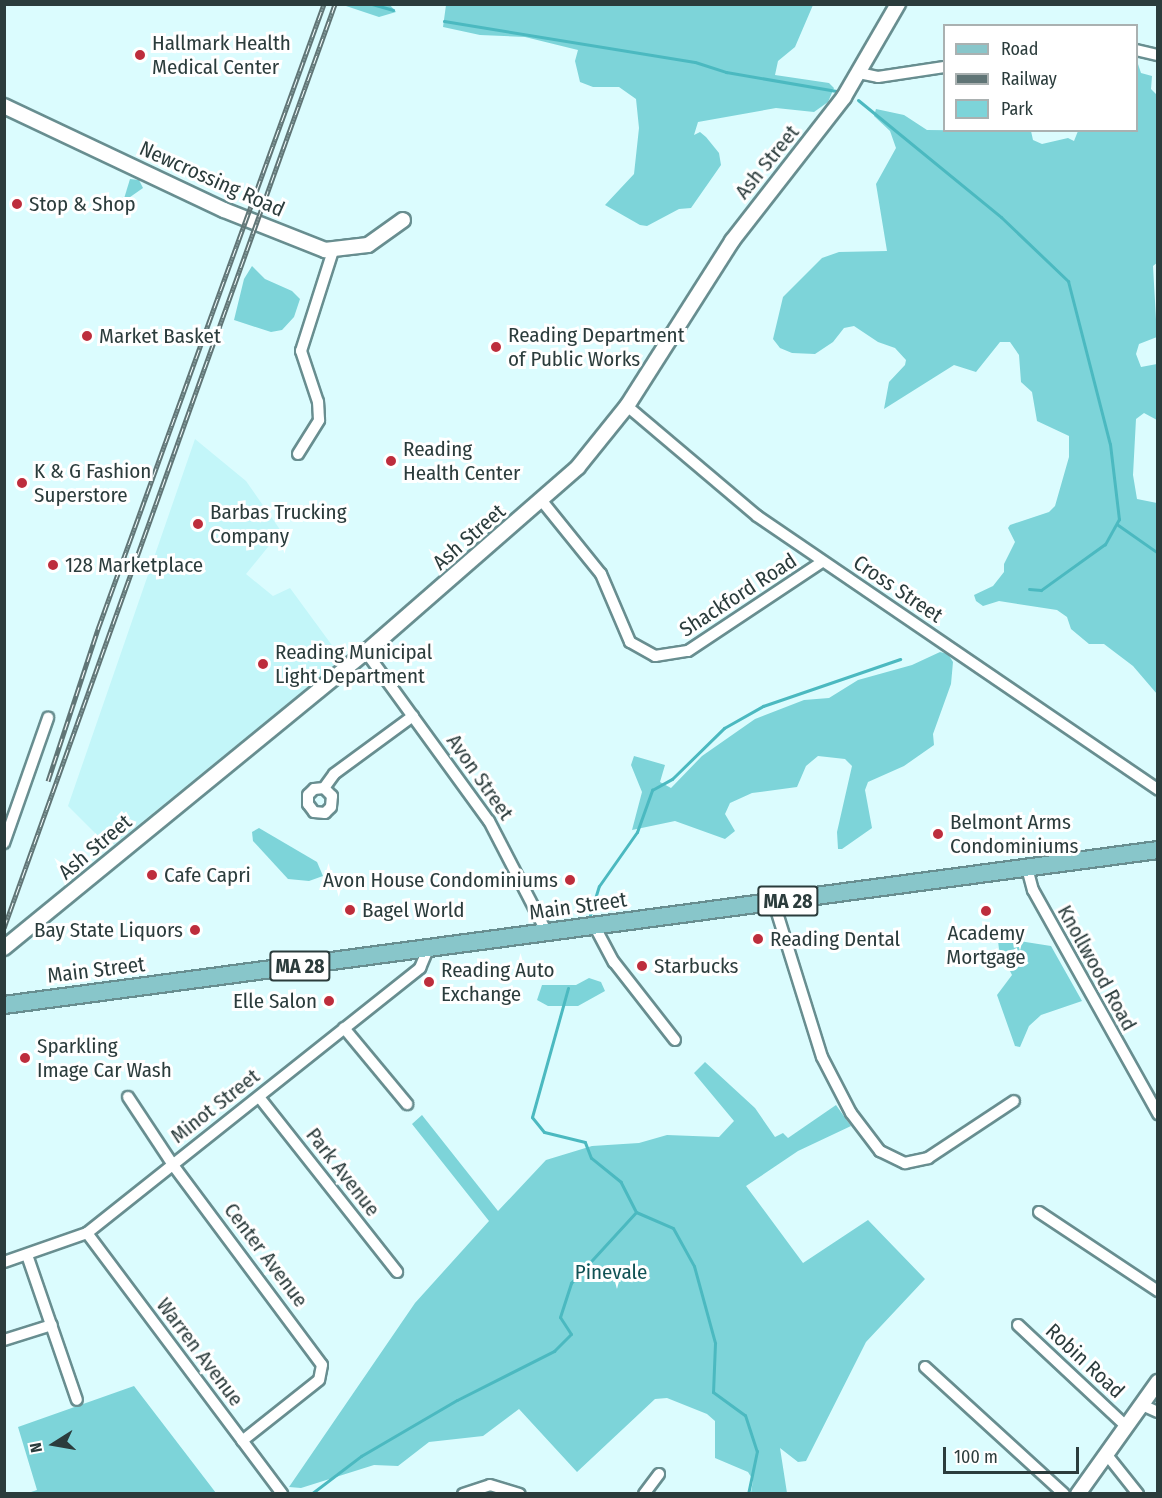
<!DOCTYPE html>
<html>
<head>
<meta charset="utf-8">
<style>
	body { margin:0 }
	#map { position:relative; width:1162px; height:1498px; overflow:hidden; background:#dbfcfe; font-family:"Fira Sans Condensed",sans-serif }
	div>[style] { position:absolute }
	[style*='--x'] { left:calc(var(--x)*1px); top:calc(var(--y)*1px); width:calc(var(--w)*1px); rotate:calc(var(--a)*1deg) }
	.built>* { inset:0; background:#c3f6f9 }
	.green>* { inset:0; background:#7dd4d9 }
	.stream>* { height:3px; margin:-1.5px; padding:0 1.5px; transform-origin:1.5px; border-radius:1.5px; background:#4bb9c0 }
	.roads { filter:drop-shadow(2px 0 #688e90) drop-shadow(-2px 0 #688e90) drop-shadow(0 2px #688e90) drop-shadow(0 -2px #688e90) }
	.minor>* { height:10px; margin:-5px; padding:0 5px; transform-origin:5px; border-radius:5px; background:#fff }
	.tertiary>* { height:14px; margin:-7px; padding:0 7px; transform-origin:7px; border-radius:7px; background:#fff }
	.primary>* { height:16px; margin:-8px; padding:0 8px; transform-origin:8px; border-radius:8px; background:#88c6ca }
	.rail>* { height:5px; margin-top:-2.5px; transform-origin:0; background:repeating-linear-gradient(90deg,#fff 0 9px,#607576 0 18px); box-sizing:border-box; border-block:2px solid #607576 }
	.dots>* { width:16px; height:16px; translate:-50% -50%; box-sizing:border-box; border:3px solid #fff; border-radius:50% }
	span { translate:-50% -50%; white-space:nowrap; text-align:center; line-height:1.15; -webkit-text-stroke:6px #fff; paint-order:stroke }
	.shield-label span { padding:2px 4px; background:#fff; border:2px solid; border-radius:4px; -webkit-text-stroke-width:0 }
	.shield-label { font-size:20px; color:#2b3c3c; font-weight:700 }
	.poi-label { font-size:21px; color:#2b3c3c }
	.left { translate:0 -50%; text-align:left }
	.right { translate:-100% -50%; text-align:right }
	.street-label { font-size:21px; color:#2b3c3c }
	.park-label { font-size:21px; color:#115255 }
	.frame { position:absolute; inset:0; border:6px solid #2b3c3c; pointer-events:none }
	.legend { position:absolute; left:943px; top:24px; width:195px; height:108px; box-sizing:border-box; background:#fff; border:2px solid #aab1b1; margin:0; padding:8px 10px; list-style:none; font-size:18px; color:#2b3c3c }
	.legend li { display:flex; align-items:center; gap:12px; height:30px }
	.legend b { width:30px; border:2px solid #aab1b1 }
	.north { position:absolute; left:24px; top:1414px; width:60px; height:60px; -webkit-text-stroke:4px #fff; paint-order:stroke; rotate:259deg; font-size:16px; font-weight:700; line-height:24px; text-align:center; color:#2b3c3c }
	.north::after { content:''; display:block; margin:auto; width:21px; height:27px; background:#2b3c3c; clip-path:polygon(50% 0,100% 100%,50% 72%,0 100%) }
	.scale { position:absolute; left:943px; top:1447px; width:136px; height:27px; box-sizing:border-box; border:3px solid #2b3c3c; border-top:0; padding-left:8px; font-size:18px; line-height:21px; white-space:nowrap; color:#2b3c3c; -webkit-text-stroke:4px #fff; paint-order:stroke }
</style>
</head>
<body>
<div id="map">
	<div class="built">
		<i style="clip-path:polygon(195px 439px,246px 481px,281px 531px,246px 574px,273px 596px,290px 588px,342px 659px,110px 848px,68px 806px)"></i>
	</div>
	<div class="green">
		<i style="clip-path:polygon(390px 5px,396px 12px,379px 17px,346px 6px)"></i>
		<i style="clip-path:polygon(446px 5px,813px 5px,795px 47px,778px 61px,775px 75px,829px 83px,834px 88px,828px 102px,814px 112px,776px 108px,698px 122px,694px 135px,700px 132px,706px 137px,719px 153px,721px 165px,691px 208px,679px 209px,647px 226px,640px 225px,605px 205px,634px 174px,639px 128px,636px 99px,619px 87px,593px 87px,580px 82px,575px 61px,578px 50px,525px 37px,480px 35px,443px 27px)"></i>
		<i style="clip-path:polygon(1137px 61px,1141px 73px,1152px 76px,1151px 89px,1158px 96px,1158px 262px,1153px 266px,1157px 337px,1139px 344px,1136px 354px,1141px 367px,1157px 364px,1157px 420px,1144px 413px,1136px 419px,1133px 475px,1137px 499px,1157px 503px,1157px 694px,1133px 666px,1104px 644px,1089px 644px,1071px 629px,1067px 617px,1057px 610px,999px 601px,983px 606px,976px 601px,974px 595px,993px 586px,1004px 572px,1004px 564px,1015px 542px,1008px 528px,1010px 525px,1049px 512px,1055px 506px,1069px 457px,1069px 436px,1037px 421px,1032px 392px,1021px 382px,1019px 355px,1010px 342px,1000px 342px,976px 372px,954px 365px,884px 409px,889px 382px,905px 365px,906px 360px,895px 348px,878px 342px,854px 326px,844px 328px,833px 342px,815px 354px,792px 353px,780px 348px,773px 339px,783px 297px,822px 258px,839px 252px,887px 251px,876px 184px,896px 148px,890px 131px,874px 116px,876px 109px,904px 115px,927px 130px,1031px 131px,1033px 140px,1042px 144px,1068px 138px,1074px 141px,1078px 131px,1136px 130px)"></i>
		<i style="clip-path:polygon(130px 179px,139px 180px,143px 188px,123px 202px)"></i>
		<i style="clip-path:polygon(252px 266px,265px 279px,292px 291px,300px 299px,294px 317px,282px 330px,271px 332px,234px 320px,244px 279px)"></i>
		<i style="clip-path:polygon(940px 652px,948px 654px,953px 662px,951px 684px,933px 734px,934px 745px,904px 766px,868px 782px,865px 790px,872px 828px,842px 849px,838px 849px,837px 832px,852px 766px,845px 759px,818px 756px,806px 766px,797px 787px,752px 793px,730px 803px,725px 814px,735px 831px,725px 839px,675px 821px,632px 830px,642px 792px,631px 765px,634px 756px,665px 765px,660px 782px,671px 788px,702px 756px,755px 719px,804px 700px,829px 698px,858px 680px,912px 665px)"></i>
		<i style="clip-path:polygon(259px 828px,317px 862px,323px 876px,309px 881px,288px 879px,253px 841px,252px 832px)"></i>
		<i style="clip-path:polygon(1006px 939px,1051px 946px,1082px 1001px,1041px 1015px,1029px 1026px,1020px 1047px,1015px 1046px,997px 995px,1012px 975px,999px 949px,998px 941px)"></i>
		<i style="clip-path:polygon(589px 978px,601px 982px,605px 991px,578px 1006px,548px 1006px,537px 1000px,542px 985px,576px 985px)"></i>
		<i style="clip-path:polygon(705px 1062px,755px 1108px,775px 1137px,783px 1133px,788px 1138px,836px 1105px,851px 1126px,798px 1151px,746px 1186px,803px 1263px,868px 1220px,925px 1279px,866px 1342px,806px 1461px,798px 1462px,780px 1448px,787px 1493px,751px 1493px,753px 1480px,748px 1472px,715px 1458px,715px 1421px,707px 1414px,667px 1398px,655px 1399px,577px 1472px,519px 1409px,483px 1436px,429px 1442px,398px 1466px,374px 1465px,301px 1488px,289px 1487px,415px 1303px,489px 1221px,412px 1124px,422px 1115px,498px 1211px,546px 1160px,592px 1146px,639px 1143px,667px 1135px,719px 1137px,734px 1121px,694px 1073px)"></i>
		<i style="clip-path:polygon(134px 1386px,216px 1493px,28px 1493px,37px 1490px,18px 1427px)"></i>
	</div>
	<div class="stream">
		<i style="--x:372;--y:4;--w:22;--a:16"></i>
		<i style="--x:444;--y:21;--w:254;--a:9.3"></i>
		<i style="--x:695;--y:62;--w:33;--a:18"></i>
		<i style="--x:726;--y:72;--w:112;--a:9.8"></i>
		<i style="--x:858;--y:100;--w:185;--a:39.3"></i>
		<i style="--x:1001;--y:217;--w:93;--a:43.7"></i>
		<i style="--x:1068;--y:281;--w:168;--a:75.6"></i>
		<i style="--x:1110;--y:444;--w:76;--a:83.2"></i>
		<i style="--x:1119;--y:519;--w:29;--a:119"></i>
		<i style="--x:1105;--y:544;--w:79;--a:144.3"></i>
		<i style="--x:1041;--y:590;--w:12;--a:-175"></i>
		<i style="--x:1118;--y:525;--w:49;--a:35"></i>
		<i style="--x:590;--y:915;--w:30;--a:-73"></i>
		<i style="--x:599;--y:886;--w:66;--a:-54.9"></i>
		<i style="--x:637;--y:832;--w:45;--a:-70.3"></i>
		<i style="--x:652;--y:790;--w:23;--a:-29"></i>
		<i style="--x:672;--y:779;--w:73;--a:-44.4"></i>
		<i style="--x:724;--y:728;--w:45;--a:-29.4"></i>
		<i style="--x:763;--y:706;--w:145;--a:-18.9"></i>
		<i style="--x:636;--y:1212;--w:40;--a:23.4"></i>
		<i style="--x:673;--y:1228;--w:43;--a:61.1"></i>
		<i style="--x:694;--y:1266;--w:80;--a:74.7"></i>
		<i style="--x:715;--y:1343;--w:49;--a:92.3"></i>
		<i style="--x:713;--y:1392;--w:39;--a:36"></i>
		<i style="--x:745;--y:1415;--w:38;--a:72"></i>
		<i style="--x:757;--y:1451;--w:44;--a:101.8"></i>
		<i style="--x:311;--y:1494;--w:63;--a:-37.2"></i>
		<i style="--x:361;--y:1456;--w:111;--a:-30.3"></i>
		<i style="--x:457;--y:1400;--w:109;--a:-26.8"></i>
		<i style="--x:554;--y:1351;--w:24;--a:-45"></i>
		<i style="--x:571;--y:1334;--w:20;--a:-123"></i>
		<i style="--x:560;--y:1317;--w:36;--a:-72"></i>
		<i style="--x:571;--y:1283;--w:96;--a:-47.5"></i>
		<i style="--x:636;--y:1212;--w:34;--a:-117"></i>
		<i style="--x:621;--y:1182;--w:38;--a:-141"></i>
		<i style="--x:591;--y:1158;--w:17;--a:-111"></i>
		<i style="--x:585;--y:1142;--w:42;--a:-166.3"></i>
		<i style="--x:544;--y:1132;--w:19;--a:-129"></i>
		<i style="--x:532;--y:1117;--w:134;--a:-74.4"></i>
	</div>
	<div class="roads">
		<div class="minor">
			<i style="--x:1136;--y:50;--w:23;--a:13"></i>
			<i style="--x:859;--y:73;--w:19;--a:12"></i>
			<i style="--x:878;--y:77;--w:67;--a:-8.6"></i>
			<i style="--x:627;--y:406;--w:170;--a:40.2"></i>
			<i style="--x:757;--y:516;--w:486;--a:34.3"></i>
			<i style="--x:298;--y:454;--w:40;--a:-58"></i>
			<i style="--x:319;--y:420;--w:18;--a:-93"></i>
			<i style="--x:318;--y:402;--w:54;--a:-108.4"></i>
			<i style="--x:301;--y:351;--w:105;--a:-72.3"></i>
			<i style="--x:542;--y:501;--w:94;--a:51.1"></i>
			<i style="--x:601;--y:574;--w:74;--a:66.9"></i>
			<i style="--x:630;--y:642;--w:29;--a:29"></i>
			<i style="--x:655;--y:656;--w:33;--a:-9"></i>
			<i style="--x:688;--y:651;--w:161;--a:-33.6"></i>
			<i style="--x:366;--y:652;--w:209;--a:54"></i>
			<i style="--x:489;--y:821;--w:126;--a:62.6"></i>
			<i style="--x:324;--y:788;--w:10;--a:174"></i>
			<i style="--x:314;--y:789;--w:8;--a:135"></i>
			<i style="--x:308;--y:795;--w:9;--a:90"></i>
			<i style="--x:308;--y:804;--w:10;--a:53"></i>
			<i style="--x:314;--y:812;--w:11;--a:5"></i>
			<i style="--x:325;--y:813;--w:8;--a:-45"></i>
			<i style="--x:331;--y:807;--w:11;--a:-85"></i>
			<i style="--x:332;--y:796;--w:11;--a:-135"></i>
			<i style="--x:324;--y:788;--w:17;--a:-54"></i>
			<i style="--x:334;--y:774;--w:98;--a:-36.3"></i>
			<i style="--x:4;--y:843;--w:133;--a:-70.6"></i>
			<i style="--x:1027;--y:868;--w:23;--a:75"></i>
			<i style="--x:1033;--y:890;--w:257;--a:60.8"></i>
			<i style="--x:774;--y:903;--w:161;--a:72.7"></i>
			<i style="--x:822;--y:1057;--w:63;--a:62.6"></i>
			<i style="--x:851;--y:1113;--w:48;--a:52.7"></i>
			<i style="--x:880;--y:1151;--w:28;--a:26"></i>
			<i style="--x:905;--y:1163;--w:24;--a:-12"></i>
			<i style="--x:928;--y:1158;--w:103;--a:-33.5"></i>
			<i style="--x:595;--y:927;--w:40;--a:62"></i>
			<i style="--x:614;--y:962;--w:99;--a:52"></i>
			<i style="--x:344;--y:1028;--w:99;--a:50.3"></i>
			<i style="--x:128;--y:1097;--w:82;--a:56.5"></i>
			<i style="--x:173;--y:1165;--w:249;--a:53.3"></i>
			<i style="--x:322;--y:1365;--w:15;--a:101"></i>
			<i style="--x:319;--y:1380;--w:98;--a:141.6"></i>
			<i style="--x:259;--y:1097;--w:223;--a:51.7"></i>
			<i style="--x:1039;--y:1212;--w:143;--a:33.6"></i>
			<i style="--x:87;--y:1233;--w:326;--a:53.2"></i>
			<i style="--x:27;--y:1255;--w:153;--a:71"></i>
			<i style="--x:4;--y:1262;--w:88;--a:-19.3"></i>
			<i style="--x:87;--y:1233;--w:426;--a:-38.5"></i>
			<i style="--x:420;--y:968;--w:21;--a:-67"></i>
			<i style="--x:1018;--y:1325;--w:148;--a:43.1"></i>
			<i style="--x:4;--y:1340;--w:50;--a:-17.4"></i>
			<i style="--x:925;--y:1367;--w:188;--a:42.4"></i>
			<i style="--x:1142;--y:1405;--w:17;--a:24"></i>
			<i style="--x:1107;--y:1455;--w:50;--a:51.5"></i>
			<i style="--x:463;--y:1494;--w:28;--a:-18"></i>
			<i style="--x:490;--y:1485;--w:31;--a:17"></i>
			<i style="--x:644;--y:1494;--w:25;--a:-53"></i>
		</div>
		<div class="tertiary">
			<i style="--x:4;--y:106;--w:243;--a:25.3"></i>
			<i style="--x:224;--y:210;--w:109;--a:21.6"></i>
			<i style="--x:325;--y:250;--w:43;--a:-6.6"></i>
			<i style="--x:368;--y:245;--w:43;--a:-35.5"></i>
			<i style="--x:4;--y:948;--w:468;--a:-39.3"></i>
			<i style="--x:366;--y:652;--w:281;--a:-41.1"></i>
			<i style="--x:578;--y:467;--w:78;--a:-51.2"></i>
			<i style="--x:627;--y:406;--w:196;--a:-57.5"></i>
			<i style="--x:732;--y:241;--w:182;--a:-52.1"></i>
			<i style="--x:844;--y:97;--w:108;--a:-59.9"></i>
			<i style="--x:1078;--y:1494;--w:138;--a:-54.5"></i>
		</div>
		<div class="primary">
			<i style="--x:4;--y:1005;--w:1164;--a:-7.65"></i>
		</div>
	</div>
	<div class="rail">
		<i style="--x:48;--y:781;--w:160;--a:-71.8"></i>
		<i style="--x:98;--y:629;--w:665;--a:-70.12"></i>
		<i style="--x:4;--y:928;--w:981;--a:-70.29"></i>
	</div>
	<div class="dots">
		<i style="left:140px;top:55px;background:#bd2d3c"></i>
		<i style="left:17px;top:204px;background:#bd2d3c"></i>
		<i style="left:87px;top:336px;background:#bd2d3c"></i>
		<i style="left:496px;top:347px;background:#bd2d3c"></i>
		<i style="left:391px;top:461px;background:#bd2d3c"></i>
		<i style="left:22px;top:483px;background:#bd2d3c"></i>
		<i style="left:198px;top:524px;background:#bd2d3c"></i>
		<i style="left:53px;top:565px;background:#bd2d3c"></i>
		<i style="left:263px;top:664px;background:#bd2d3c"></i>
		<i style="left:938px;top:834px;background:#bd2d3c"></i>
		<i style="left:152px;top:875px;background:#bd2d3c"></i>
		<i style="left:570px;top:880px;background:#bd2d3c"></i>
		<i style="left:350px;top:910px;background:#bd2d3c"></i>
		<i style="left:986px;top:911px;background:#bd2d3c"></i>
		<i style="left:195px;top:930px;background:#bd2d3c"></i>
		<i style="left:758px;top:939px;background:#bd2d3c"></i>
		<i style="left:642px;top:966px;background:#bd2d3c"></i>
		<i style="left:429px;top:982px;background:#bd2d3c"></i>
		<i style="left:329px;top:1001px;background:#bd2d3c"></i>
		<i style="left:25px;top:1058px;background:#bd2d3c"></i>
	</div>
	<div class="shield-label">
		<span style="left:788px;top:901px">MA 28</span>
		<span style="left:300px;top:966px">MA 28</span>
	</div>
	<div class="poi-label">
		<span class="left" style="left:152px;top:55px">Hallmark Health<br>Medical Center</span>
		<span class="left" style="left:29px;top:204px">Stop &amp; Shop</span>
		<span class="left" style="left:508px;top:347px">Reading Department<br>of Public Works</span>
		<span class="left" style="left:99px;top:336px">Market Basket</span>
		<span class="left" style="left:403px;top:461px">Reading<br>Health Center</span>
		<span class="left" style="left:34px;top:483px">K &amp; G Fashion<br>Superstore</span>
		<span class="left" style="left:210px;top:524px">Barbas Trucking<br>Company</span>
		<span class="left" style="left:65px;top:565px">128 Marketplace</span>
		<span class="left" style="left:275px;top:664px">Reading Municipal<br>Light Department</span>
		<span class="left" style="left:950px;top:834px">Belmont Arms<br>Condominiums</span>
		<span class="left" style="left:164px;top:875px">Cafe Capri</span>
		<span class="right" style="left:558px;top:880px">Avon House Condominiums</span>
		<span class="left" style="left:362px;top:910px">Bagel World</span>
		<span class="right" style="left:183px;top:930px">Bay State Liquors</span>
		<span style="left:986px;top:945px">Academy<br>Mortgage</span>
		<span class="left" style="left:770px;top:939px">Reading Dental</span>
		<span class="left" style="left:654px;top:966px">Starbucks</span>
		<span class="left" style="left:441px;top:982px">Reading Auto<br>Exchange</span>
		<span class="right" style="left:317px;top:1001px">Elle Salon</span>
		<span class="left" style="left:37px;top:1058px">Sparkling<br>Image Car Wash</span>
	</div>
	<div class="street-label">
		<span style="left:767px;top:162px;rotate:-51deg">Ash Street</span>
		<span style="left:212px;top:179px;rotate:24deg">Newcrossing Road</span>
		<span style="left:469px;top:537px;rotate:-41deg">Ash Street</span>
		<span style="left:898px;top:589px;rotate:34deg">Cross Street</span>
		<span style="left:738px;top:595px;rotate:-33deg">Shackford Road</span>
		<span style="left:480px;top:777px;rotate:55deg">Avon Street</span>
		<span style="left:95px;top:847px;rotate:-40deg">Ash Street</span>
		<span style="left:578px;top:906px;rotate:-8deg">Main Street</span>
		<span style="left:1097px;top:968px;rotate:61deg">Knollwood Road</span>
		<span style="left:96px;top:970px;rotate:-7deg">Main Street</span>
		<span style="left:215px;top:1106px;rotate:-38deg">Minot Street</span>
		<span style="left:343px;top:1172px;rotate:52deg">Park Avenue</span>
		<span style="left:266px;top:1255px;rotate:53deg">Center Avenue</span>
		<span style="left:200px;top:1352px;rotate:53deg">Warren Avenue</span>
		<span style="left:1085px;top:1361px;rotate:43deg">Robin Road</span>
	</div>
	<div class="park-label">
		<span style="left:611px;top:1272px">Pinevale</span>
	</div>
	<div class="frame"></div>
	<ul class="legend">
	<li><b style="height:8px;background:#88c6ca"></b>Road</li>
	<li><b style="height:8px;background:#607576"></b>Railway</li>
	<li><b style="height:16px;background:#7dd4d9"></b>Park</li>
	</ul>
	<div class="north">N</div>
	<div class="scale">100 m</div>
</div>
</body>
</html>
